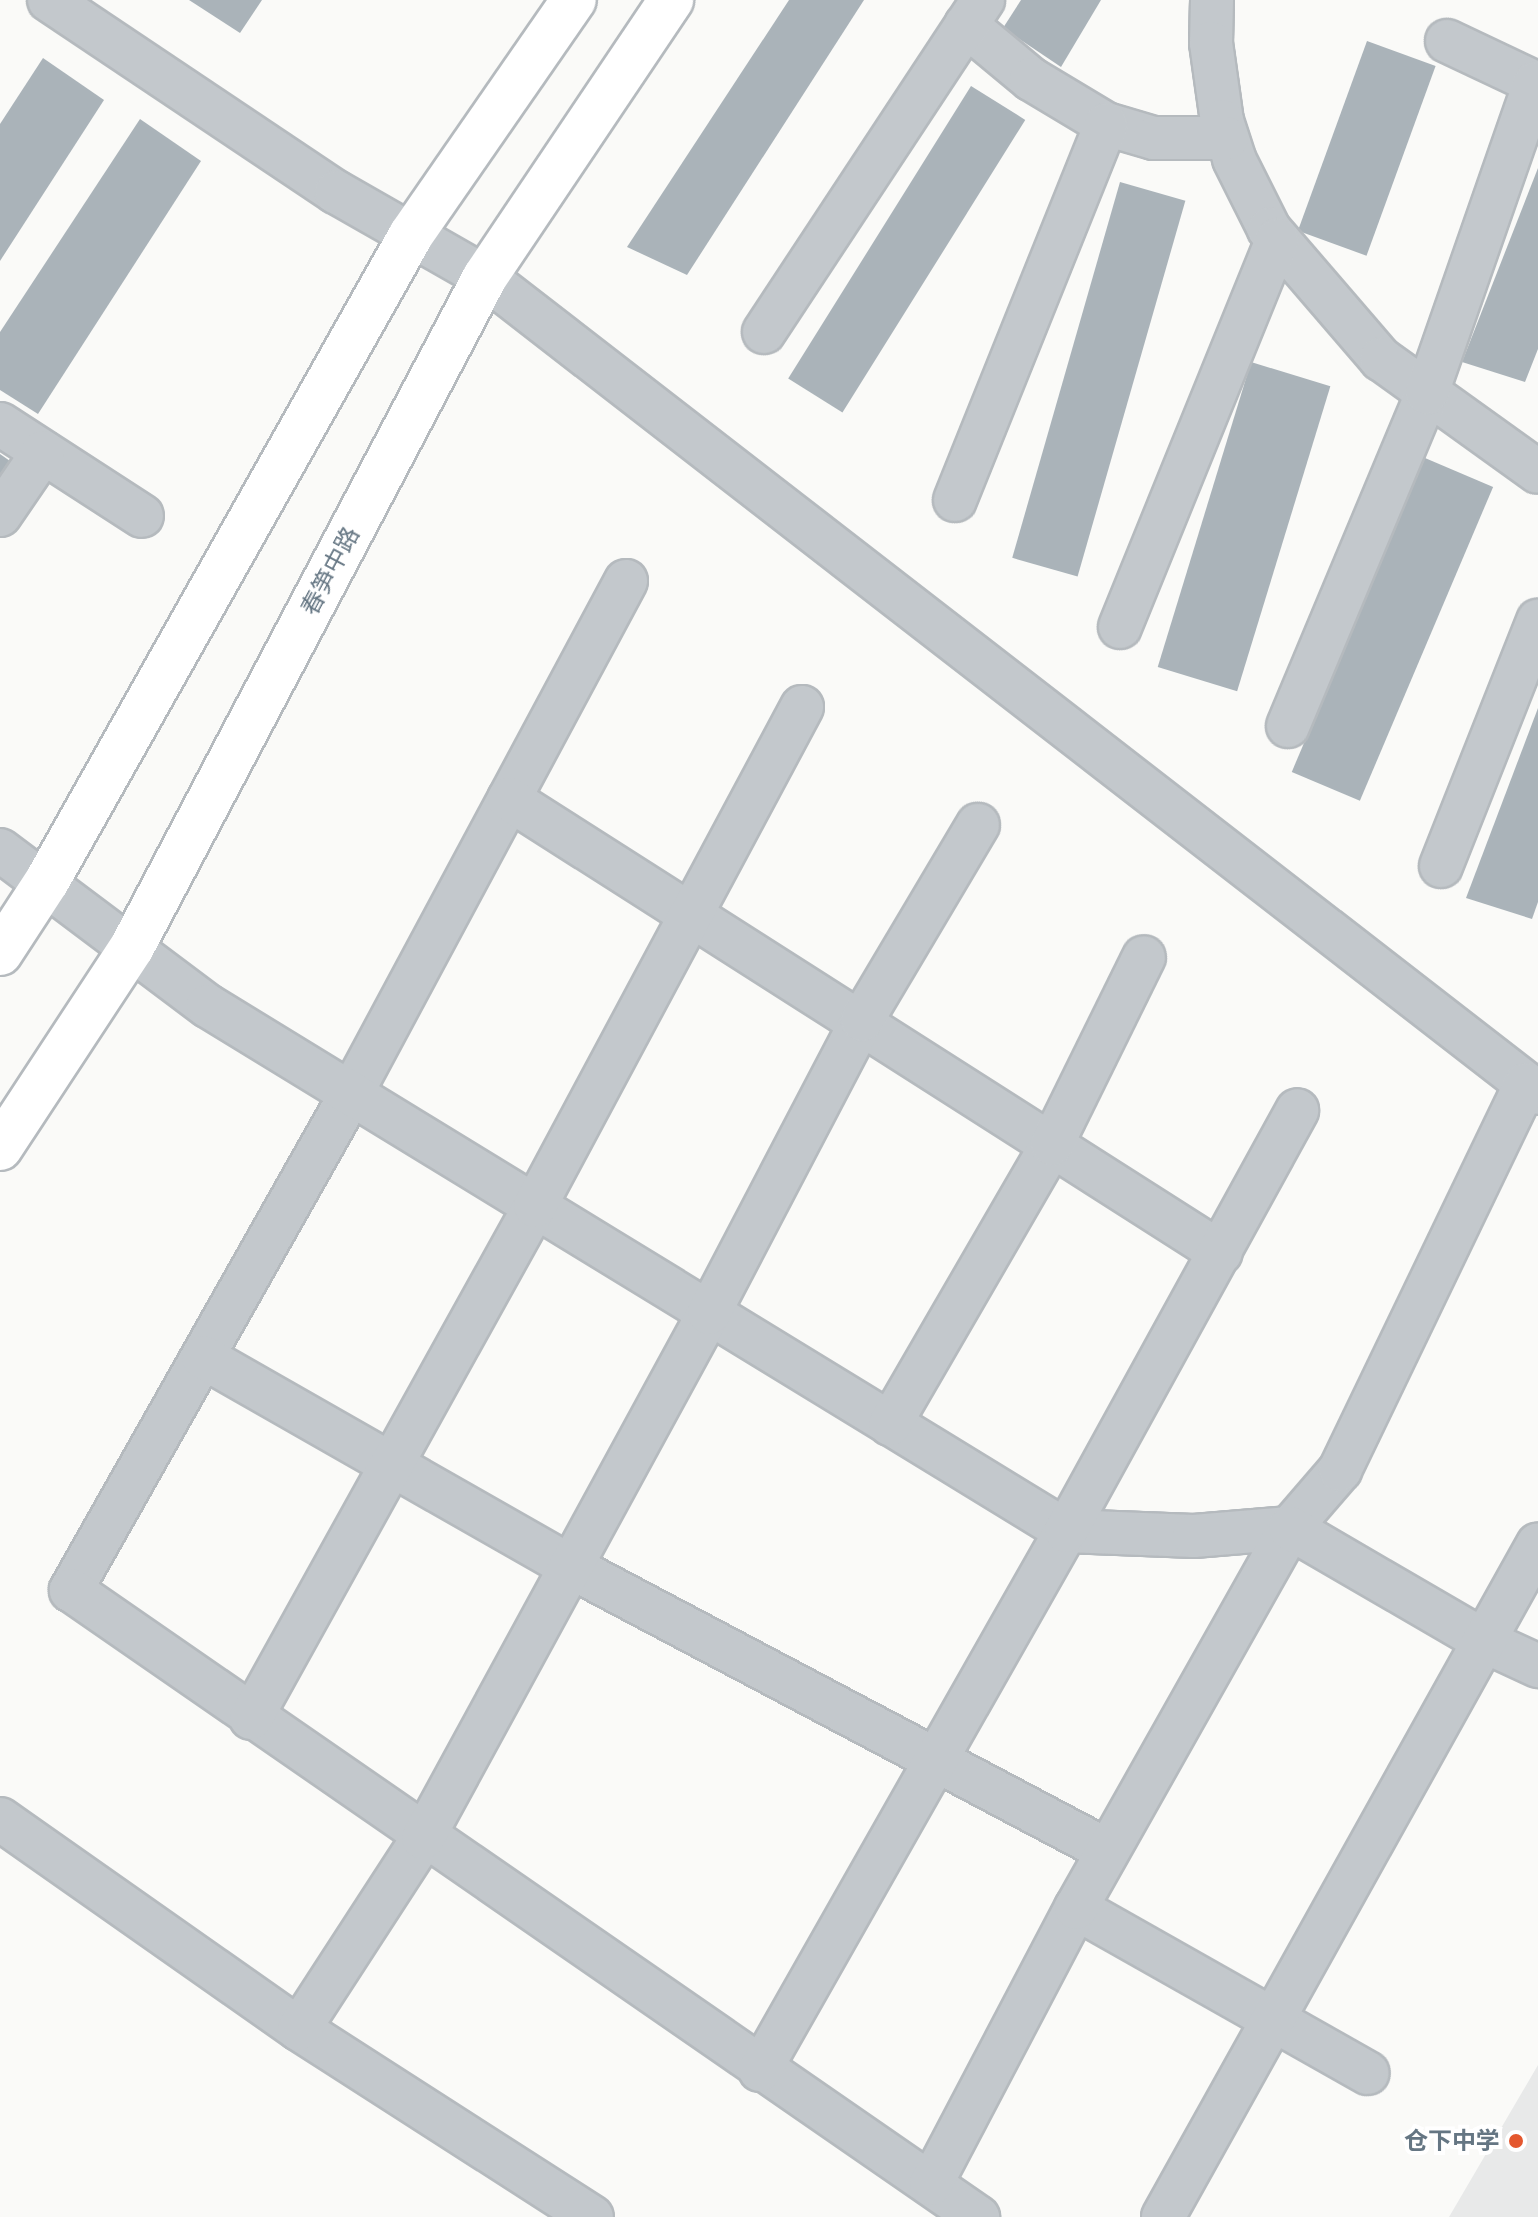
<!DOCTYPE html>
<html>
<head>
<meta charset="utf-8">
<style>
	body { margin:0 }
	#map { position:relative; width:1538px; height:2217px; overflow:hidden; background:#fafaf8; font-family:"Space Grotesk","Noto Sans SC",sans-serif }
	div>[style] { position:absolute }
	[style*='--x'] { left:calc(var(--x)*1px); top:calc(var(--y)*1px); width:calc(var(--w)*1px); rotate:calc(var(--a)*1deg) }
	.built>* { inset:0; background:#e8e9e9 }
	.building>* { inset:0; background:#aab3b9; transform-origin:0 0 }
	.roads { filter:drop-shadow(2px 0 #b5babe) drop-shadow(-2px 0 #b5babe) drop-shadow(0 2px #b5babe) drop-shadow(0 -2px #b5babe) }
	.minor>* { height:42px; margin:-21px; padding:0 21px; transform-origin:21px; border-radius:21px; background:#c3c8cc }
	.major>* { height:44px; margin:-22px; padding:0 22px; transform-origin:22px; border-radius:22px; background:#fff }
	.dots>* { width:22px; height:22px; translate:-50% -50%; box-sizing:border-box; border:4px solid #fff; border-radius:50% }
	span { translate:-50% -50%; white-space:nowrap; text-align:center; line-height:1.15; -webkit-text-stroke:8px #fff; paint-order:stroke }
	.street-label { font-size:24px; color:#657683 }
	.poi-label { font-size:24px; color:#657683; font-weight:700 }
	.right { translate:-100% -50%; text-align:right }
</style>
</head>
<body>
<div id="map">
	<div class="built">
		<i style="clip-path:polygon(1538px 2065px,1538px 2217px,1449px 2217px)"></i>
	</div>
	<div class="building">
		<i style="clip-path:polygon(189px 0,262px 0,240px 33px)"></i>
		<i style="clip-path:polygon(789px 0,864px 0,687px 275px,627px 247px)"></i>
		<i style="clip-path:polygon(1021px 0,1101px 0,1061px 67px,1003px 28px)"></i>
		<i style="left:1367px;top:41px;width:73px;height:202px;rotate:20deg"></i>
		<i style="clip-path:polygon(43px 58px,104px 100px,0 261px,0 124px)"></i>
		<i style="left:971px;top:86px;width:64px;height:345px;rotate:32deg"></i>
		<i style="clip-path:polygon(140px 119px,201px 161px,38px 414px,0 390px,0 332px)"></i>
		<i style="clip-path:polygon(1538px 168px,1538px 349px,1525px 382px,1462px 362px)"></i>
		<i style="left:1120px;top:182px;width:68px;height:391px;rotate:16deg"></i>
		<i style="left:1251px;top:362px;width:83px;height:319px;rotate:17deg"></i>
		<i style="clip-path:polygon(0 454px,10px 461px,0 477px)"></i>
		<i style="left:1425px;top:458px;width:74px;height:341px;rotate:23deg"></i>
		<i style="clip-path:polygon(1538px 708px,1538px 902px,1532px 919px,1466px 898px)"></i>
	</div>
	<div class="roads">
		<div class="minor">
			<i style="--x:49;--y:0;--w:345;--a:33.8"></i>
			<i style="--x:336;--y:192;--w:172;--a:29.7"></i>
			<i style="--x:485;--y:277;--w:1332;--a:37.77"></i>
			<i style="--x:1212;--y:0;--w:43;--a:91.3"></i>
			<i style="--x:1211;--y:43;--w:79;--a:82"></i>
			<i style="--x:1222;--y:121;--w:40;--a:72"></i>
			<i style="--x:1234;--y:159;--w:78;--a:63.4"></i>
			<i style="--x:1269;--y:229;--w:172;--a:49.3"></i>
			<i style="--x:1381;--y:359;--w:193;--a:35.7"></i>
			<i style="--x:966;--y:25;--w:85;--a:39.7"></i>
			<i style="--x:1031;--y:79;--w:87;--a:31"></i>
			<i style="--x:1106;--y:124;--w:50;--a:16.3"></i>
			<i style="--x:1154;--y:138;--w:73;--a:0"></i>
			<i style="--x:1447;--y:41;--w:101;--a:25.3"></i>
			<i style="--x:764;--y:332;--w:398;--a:-56.6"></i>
			<i style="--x:0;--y:424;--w:169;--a:32.9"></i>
			<i style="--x:955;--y:500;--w:405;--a:-68.1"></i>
			<i style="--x:0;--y:515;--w:76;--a:-55.7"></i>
			<i style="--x:626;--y:581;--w:582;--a:118.19"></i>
			<i style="--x:351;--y:1094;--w:570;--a:119.45"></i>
			<i style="--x:71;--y:1590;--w:1103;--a:34.66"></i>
			<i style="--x:1120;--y:627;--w:418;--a:-67.9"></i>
			<i style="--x:1288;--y:726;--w:361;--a:-67.3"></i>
			<i style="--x:1427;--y:393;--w:328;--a:-70.8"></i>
			<i style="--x:509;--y:799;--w:844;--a:32.52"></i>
			<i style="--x:0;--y:850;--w:260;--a:36.9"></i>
			<i style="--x:208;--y:1006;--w:1006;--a:31.46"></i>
			<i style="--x:1066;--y:1531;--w:128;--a:2.2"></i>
			<i style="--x:1194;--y:1536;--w:96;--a:-4.8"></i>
			<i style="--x:1290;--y:1528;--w:77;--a:-49.2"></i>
			<i style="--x:1340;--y:1470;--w:428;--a:-64.3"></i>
			<i style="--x:1441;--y:866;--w:264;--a:-68.4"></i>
			<i style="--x:203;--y:1357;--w:424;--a:29.7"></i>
			<i style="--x:571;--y:1567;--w:607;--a:27.87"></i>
			<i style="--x:890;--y:1424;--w:323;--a:-59.9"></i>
			<i style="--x:1052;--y:1144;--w:208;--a:-63.8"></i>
			<i style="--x:251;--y:1718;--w:585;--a:-60.98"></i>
			<i style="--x:535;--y:1206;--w:566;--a:-61.85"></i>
			<i style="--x:0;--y:1819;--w:365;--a:35.1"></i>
			<i style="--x:299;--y:2029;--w:348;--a:32.7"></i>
			<i style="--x:1076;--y:1908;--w:335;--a:29.5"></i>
			<i style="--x:299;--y:2029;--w:228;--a:-57"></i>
			<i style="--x:423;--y:1838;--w:598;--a:-61.42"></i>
			<i style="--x:709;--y:1313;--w:331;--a:-62.4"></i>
			<i style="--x:862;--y:1020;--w:227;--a:-59.3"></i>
			<i style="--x:760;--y:2070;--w:620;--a:-60.42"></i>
			<i style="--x:1066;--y:1531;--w:480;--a:-61.2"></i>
			<i style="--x:931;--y:2184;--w:312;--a:-62.3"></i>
			<i style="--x:1076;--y:1908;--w:436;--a:-60.6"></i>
			<i style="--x:1290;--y:1528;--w:225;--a:30.2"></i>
			<i style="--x:1484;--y:1641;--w:60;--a:24.8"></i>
			<i style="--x:1163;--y:2217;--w:770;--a:-60.87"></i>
		</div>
		<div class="major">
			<i style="--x:0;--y:953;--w:86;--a:-56.9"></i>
			<i style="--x:47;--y:881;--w:741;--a:-60.6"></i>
			<i style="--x:411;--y:235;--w:286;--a:-55.3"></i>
			<i style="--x:0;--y:1148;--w:240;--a:-56.7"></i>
			<i style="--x:132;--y:947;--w:757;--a:-62.22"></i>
			<i style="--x:485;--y:277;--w:334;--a:-56.1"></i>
		</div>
	</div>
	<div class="dots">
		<i style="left:1516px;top:2141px;background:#e4572e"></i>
	</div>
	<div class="street-label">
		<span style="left:330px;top:571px;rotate:-62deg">春笋中路</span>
	</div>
	<div class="poi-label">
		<span class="right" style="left:1500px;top:2141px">仓下中学</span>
	</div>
</div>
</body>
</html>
